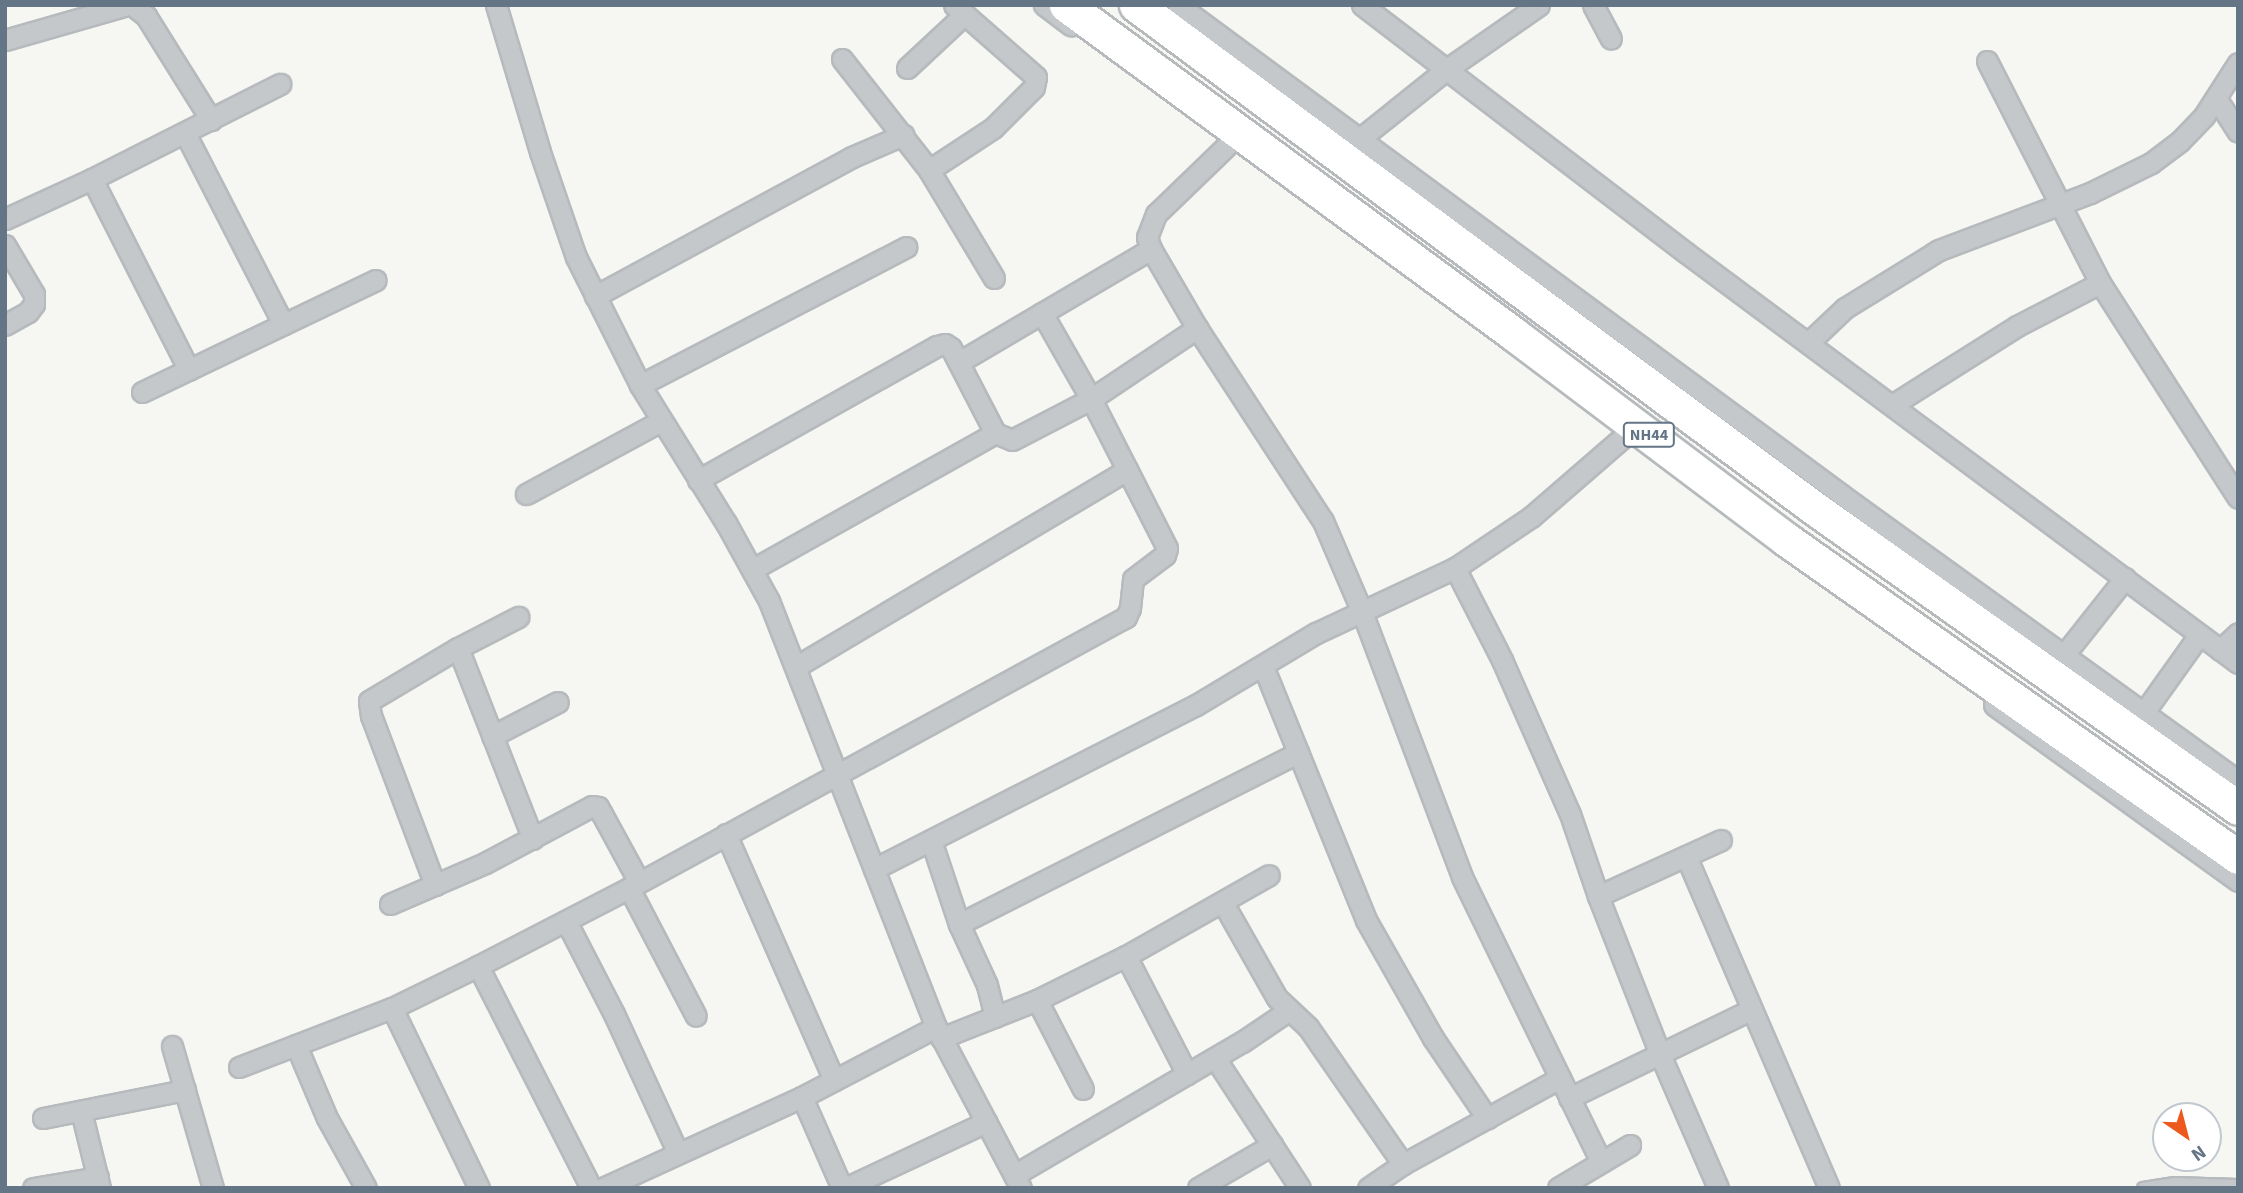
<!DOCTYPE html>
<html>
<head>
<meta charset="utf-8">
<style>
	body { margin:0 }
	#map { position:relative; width:2243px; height:1193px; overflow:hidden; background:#f6f7f3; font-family:"Source Sans 3",sans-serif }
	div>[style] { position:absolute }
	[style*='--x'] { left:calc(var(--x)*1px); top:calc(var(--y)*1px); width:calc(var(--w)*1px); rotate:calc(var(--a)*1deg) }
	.roads { filter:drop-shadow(2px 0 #b6babd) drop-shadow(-2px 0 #b6babd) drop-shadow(0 2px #b6babd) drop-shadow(0 -2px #b6babd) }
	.service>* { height:10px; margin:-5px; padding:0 5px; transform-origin:5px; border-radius:5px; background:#c4c8cb }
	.minor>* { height:19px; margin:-9.5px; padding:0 9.5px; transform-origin:9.5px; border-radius:9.5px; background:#c4c8cb }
	.trunk>* { height:33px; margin:-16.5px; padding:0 16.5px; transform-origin:16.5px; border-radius:16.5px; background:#fff }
	span { translate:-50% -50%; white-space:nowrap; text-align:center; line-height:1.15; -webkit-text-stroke:7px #fff; paint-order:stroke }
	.shield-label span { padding:2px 5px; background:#fff; border:2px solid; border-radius:5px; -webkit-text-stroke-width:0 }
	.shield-label { font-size:16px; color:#647586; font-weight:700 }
	.frame { position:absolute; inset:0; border:7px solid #647586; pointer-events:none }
	.north { position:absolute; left:2152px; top:1102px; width:70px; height:70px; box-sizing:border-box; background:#fff; border:2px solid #c1c8cf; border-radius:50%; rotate:145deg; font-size:19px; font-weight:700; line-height:28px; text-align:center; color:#647586 }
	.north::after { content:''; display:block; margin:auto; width:24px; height:32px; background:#ed591c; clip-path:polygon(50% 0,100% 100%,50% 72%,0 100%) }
</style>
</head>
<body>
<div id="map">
	<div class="roads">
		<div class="service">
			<i style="--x:2143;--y:1188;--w:32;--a:-9"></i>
			<i style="--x:2175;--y:1183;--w:63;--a:1.8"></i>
		</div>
		<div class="minor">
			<i style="--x:132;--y:5;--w:18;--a:38"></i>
			<i style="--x:146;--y:16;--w:123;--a:58"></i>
			<i style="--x:496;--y:5;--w:153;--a:73.3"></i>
			<i style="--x:540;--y:152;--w:111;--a:71.1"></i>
			<i style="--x:576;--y:257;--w:143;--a:63.4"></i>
			<i style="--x:640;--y:385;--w:163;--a:58.1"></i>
			<i style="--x:726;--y:523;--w:89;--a:61.1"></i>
			<i style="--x:769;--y:601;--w:458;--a:68.6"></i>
			<i style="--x:936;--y:1027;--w:182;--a:62.2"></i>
			<i style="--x:1044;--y:5;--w:34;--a:37"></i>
			<i style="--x:1178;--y:5;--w:840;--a:36.43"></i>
			<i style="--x:1854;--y:504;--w:473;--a:35.8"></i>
			<i style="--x:1362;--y:5;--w:407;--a:37.4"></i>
			<i style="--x:1685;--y:252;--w:689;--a:36.62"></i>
			<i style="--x:1593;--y:5;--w:38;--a:62"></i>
			<i style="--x:5;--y:40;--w:127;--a:-16"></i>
			<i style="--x:842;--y:59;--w:141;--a:51.9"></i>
			<i style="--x:929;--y:170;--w:126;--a:59"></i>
			<i style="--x:1987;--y:61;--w:249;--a:63"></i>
			<i style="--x:2100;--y:283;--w:255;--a:57.3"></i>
			<i style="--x:907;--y:68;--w:79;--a:-43"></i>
			<i style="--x:2216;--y:98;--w:40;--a:57.1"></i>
			<i style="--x:1241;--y:132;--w:118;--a:136"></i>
			<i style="--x:1156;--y:214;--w:25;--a:111"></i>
			<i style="--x:1147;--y:237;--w:13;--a:72"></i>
			<i style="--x:1151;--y:249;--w:91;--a:59.8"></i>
			<i style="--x:1197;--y:328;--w:230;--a:56.9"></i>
			<i style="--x:1323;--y:521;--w:99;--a:66.8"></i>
			<i style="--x:1362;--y:612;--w:283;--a:69.3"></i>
			<i style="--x:1462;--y:877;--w:317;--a:64"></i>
			<i style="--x:185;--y:133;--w:215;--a:62.8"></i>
			<i style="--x:1352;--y:145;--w:122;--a:-38.7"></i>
			<i style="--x:1447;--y:69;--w:112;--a:-34.8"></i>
			<i style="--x:929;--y:170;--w:77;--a:-33.3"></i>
			<i style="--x:993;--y:128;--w:58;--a:-45"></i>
			<i style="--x:1034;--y:87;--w:10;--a:-79"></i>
			<i style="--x:1036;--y:77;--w:109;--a:-138.7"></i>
			<i style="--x:92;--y:179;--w:214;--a:63.1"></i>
			<i style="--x:5;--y:219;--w:96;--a:-24.7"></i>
			<i style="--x:92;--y:179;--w:211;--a:-26.8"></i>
			<i style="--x:5;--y:245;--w:57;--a:59.4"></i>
			<i style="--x:34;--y:294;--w:10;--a:90"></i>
			<i style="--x:34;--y:304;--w:10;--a:127"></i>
			<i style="--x:28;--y:312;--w:26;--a:151"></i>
			<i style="--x:595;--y:296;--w:292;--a:-28.4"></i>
			<i style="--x:852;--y:157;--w:56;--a:-23.3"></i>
			<i style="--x:1808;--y:343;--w:51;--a:-43.4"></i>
			<i style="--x:1845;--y:308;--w:110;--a:-31.7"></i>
			<i style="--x:1939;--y:250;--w:161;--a:-20.7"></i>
			<i style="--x:2090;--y:193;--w:68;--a:-26.2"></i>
			<i style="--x:2151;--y:163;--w:36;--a:-37"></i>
			<i style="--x:2180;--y:141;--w:35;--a:-46"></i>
			<i style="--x:2204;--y:116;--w:63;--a:-57.3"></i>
			<i style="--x:959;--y:362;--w:223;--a:-30.5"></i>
			<i style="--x:640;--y:385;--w:300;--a:-27.4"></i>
			<i style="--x:142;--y:392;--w:259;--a:-25.6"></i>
			<i style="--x:1892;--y:405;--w:148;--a:-32.3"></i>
			<i style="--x:2017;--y:326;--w:93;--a:-27.4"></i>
			<i style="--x:698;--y:480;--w:274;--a:-29.3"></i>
			<i style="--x:937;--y:346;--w:8;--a:-14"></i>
			<i style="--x:945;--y:344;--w:7;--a:34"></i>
			<i style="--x:951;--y:348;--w:96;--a:62.6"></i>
			<i style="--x:995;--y:433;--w:18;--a:22"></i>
			<i style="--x:1012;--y:440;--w:89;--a:-27.4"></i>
			<i style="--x:1091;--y:399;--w:128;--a:-33.8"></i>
			<i style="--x:526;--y:494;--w:153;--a:-28.4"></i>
			<i style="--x:1455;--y:568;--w:103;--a:62.9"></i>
			<i style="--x:1502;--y:660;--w:168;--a:66.2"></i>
			<i style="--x:1570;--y:814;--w:87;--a:71.1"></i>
			<i style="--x:1598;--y:896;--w:168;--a:68.6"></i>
			<i style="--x:1659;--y:1052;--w:148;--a:66.5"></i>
			<i style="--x:753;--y:569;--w:278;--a:-29.3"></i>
			<i style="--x:458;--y:648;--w:205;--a:68.6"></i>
			<i style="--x:2220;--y:650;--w:25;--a:-43"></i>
			<i style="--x:2056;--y:665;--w:111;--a:-51.6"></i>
			<i style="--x:797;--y:666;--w:384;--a:-30.7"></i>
			<i style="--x:1263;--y:666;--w:274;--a:67.9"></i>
			<i style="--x:1366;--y:920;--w:136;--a:60.4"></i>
			<i style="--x:1433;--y:1038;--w:97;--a:56"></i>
			<i style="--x:1994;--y:705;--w:301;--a:35.8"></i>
			<i style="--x:2137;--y:722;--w:107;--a:-54.5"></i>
			<i style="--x:492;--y:736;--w:74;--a:-27.3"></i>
			<i style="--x:726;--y:834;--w:269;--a:66.3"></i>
			<i style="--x:931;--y:840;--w:89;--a:71.6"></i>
			<i style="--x:959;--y:924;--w:67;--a:65.3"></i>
			<i style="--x:987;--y:985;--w:33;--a:76"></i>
			<i style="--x:1686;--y:856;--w:361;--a:66.7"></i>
			<i style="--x:874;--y:869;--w:361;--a:-27"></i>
			<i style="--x:1196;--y:705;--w:140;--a:-31"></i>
			<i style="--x:1316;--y:633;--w:153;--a:-25.1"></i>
			<i style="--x:1455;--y:568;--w:92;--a:-33.9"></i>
			<i style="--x:1531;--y:517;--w:139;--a:-40.9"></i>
			<i style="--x:435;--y:885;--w:181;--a:-110.7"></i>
			<i style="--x:371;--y:716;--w:15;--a:-98"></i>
			<i style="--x:369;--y:701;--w:104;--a:-30.8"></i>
			<i style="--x:458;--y:648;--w:68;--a:-27.3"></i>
			<i style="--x:629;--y:888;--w:144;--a:62.4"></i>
			<i style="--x:1598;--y:896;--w:135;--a:-24.5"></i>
			<i style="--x:1223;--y:903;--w:109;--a:60.4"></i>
			<i style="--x:1277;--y:998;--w:42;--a:43.1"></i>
			<i style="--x:1308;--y:1027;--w:167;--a:55.3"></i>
			<i style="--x:390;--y:904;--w:103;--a:-23.3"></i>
			<i style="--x:485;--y:863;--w:121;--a:-28"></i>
			<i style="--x:592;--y:806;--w:6;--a:9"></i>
			<i style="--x:598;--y:807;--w:8;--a:60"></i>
			<i style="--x:602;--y:814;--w:77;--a:61.4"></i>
			<i style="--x:566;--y:921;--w:105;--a:62.7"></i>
			<i style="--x:614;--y:1014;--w:151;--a:65.3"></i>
			<i style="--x:959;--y:924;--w:380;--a:-26.8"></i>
			<i style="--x:1126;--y:956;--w:133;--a:62.7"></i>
			<i style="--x:478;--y:966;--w:249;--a:63"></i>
			<i style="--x:1037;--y:1000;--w:100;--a:62.7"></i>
			<i style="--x:392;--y:1008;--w:200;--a:64.2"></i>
			<i style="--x:941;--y:1038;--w:103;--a:-21.6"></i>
			<i style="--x:1037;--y:1000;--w:99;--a:-26.3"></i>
			<i style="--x:1126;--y:956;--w:164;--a:-29.5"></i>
			<i style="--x:296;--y:1045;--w:79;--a:67"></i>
			<i style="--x:327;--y:1118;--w:80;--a:60.9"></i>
			<i style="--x:172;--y:1046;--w:148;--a:73.9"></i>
			<i style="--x:1215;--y:1058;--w:155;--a:56.8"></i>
			<i style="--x:239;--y:1067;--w:164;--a:-21.1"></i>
			<i style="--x:392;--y:1008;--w:96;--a:-26"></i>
			<i style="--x:478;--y:966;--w:170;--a:-27.3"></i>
			<i style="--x:629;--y:888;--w:566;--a:-28.6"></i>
			<i style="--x:1126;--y:617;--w:10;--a:-66"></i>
			<i style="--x:1130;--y:608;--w:29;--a:-84"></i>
			<i style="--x:1133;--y:579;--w:40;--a:-37"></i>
			<i style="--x:1165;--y:555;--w:7;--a:-74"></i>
			<i style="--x:1167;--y:548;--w:167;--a:-117"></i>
			<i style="--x:1091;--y:399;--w:99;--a:-119.7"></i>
			<i style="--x:802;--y:1097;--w:99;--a:66.3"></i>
			<i style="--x:1569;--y:1098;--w:201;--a:-25.9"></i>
			<i style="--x:81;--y:1111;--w:79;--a:76.1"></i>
			<i style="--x:43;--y:1118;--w:145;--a:-11.2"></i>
			<i style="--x:1014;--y:1175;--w:264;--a:-30.3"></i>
			<i style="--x:1242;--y:1042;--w:55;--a:-34"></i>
			<i style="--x:33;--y:1188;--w:66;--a:-9.6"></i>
			<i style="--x:603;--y:1188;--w:219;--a:-24.6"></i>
			<i style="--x:802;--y:1097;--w:151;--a:-27.6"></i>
			<i style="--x:845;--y:1188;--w:156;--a:-25.1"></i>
			<i style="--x:1198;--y:1188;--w:86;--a:-30.2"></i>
			<i style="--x:1368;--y:1188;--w:42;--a:-34.4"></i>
			<i style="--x:1403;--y:1164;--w:179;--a:-28.7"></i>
			<i style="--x:1558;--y:1188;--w:84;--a:-30.8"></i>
		</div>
		<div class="trunk">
			<i style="--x:1066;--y:5;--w:557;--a:36.31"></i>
			<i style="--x:1515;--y:335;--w:341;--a:37"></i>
			<i style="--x:1787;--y:540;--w:551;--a:35.1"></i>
			<i style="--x:1136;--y:5;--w:844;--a:36.57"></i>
			<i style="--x:1814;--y:508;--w:519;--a:35.28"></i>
		</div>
	</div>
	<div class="shield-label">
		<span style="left:1649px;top:435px">NH44</span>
	</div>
	<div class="frame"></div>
	<div class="north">N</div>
</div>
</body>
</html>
